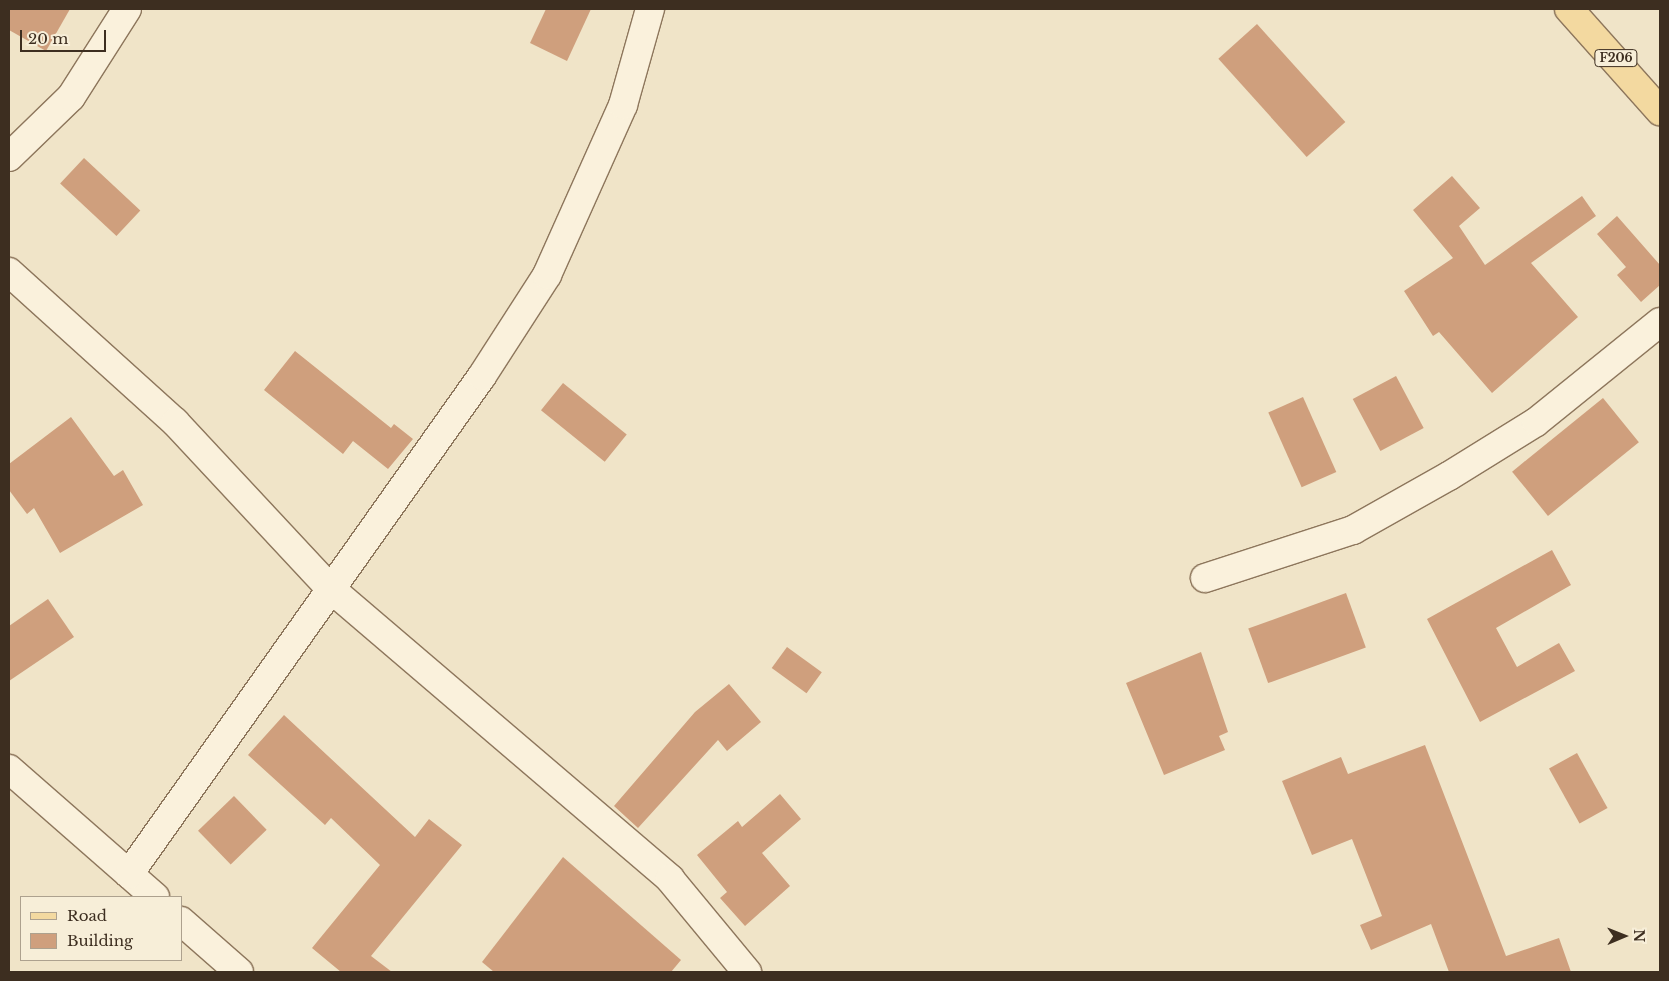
<!DOCTYPE html>
<html>
<head>
<meta charset="utf-8">
<style>
	body { margin:0 }
	#map { position:relative; width:1669px; height:981px; overflow:hidden; background:#f0e4c8; font-family:"Libre Baskerville",serif }
	div>[style] { position:absolute }
	[style*='--x'] { left:calc(var(--x)*1px); top:calc(var(--y)*1px); width:calc(var(--w)*1px); rotate:calc(var(--a)*1deg) }
	.building>* { inset:0; background:#cf9f7d; transform-origin:0 0 }
	.roads { filter:drop-shadow(1px 0 #8d765c) drop-shadow(-1px 0 #8d765c) drop-shadow(0 1px #8d765c) drop-shadow(0 -1px #8d765c) }
	.street>* { height:28px; margin:-14px; padding:0 14px; transform-origin:14px; border-radius:14px; background:#faf1dc }
	.primary>* { height:28px; margin:-14px; padding:0 14px; transform-origin:14px; border-radius:14px; background:#f3d9a0 }
	span { translate:-50% -50%; white-space:nowrap; text-align:center; line-height:1.15; -webkit-text-stroke:5px #f7eed8; paint-order:stroke }
	.shield-label span { padding:1px 4px; background:#f7eed8; border:1px solid; border-radius:4px; -webkit-text-stroke-width:0 }
	.shield-label { font-size:12px; color:#3d2e20; font-weight:700 }
	.frame { position:absolute; inset:0; border:10px solid #3d2e20; pointer-events:none }
	.legend { position:absolute; left:20px; top:896px; width:162px; height:65px; box-sizing:border-box; background:#f7eed8; border:1px solid #ada18e; margin:0; padding:6px 9px; list-style:none; font-size:15px; color:#3d2e20 }
	.legend li { display:flex; align-items:center; gap:10px; height:25px }
	.legend b { width:25px; border:1px solid #ada18e }
	.north { position:absolute; left:1599px; top:911px; width:50px; height:50px; -webkit-text-stroke:4px #f7eed8; paint-order:stroke; rotate:89deg; font-size:14px; font-weight:700; line-height:20px; text-align:center; color:#3d2e20 }
	.north::after { content:''; display:block; margin:auto; width:18px; height:22px; background:#3d2e20; clip-path:polygon(50% 0,100% 100%,50% 72%,0 100%) }
	.scale { position:absolute; left:20px; top:30px; width:86px; height:22px; box-sizing:border-box; border:2px solid #3d2e20; border-top:0; padding-left:6px; font-size:15px; line-height:18px; white-space:nowrap; color:#3d2e20; -webkit-text-stroke:4px #f7eed8; paint-order:stroke }
</style>
</head>
<body>
<div id="map">
	<div class="building">
		<i style="clip-path:polygon(9px 9px,70px 9px,46px 51px,9px 30px)"></i>
		<i style="clip-path:polygon(546px 9px,591px 9px,567px 61px,530px 43px)"></i>
		<i style="left:1257px;top:24px;width:132px;height:52px;rotate:48deg"></i>
		<i style="left:84px;top:158px;width:77px;height:35px;rotate:43deg"></i>
		<i style="clip-path:polygon(1452px 176px,1480px 208px,1459px 226px,1485px 265px,1582px 196px,1596px 216px,1531px 263px,1578px 317px,1492px 393px,1439px 332px,1433px 336px,1404px 291px,1453px 258px,1413px 210px)"></i>
		<i style="clip-path:polygon(1617px 216px,1660px 265px,1660px 285px,1641px 302px,1617px 275px,1626px 267px,1597px 234px)"></i>
		<i style="clip-path:polygon(295px 351px,391px 428px,394px 424px,413px 439px,388px 469px,353px 441px,343px 454px,264px 390px)"></i>
		<i style="left:1396px;top:376px;width:59px;height:49px;rotate:62deg"></i>
		<i style="left:563px;top:383px;width:82px;height:35px;rotate:39deg"></i>
		<i style="left:1303px;top:397px;width:82px;height:38px;rotate:66deg"></i>
		<i style="left:1603px;top:398px;width:57px;height:117px;rotate:51deg"></i>
		<i style="clip-path:polygon(71px 417px,114px 476px,123px 470px,143px 505px,60px 553px,34px 508px,27px 514px,9px 490px,9px 464px)"></i>
		<i style="clip-path:polygon(1552px 550px,1571px 585px,1496px 628px,1517px 667px,1559px 643px,1575px 671px,1480px 722px,1427px 619px)"></i>
		<i style="left:1346px;top:593px;width:58px;height:104px;rotate:70deg"></i>
		<i style="clip-path:polygon(48px 599px,74px 637px,9px 681px,9px 626px)"></i>
		<i style="left:787px;top:647px;width:43px;height:26px;rotate:36deg"></i>
		<i style="clip-path:polygon(1201px 652px,1228px 732px,1219px 736px,1225px 750px,1164px 775px,1126px 683px)"></i>
		<i style="clip-path:polygon(729px 684px,761px 722px,727px 751px,718px 740px,638px 828px,614px 806px,695px 712px)"></i>
		<i style="clip-path:polygon(284px 715px,415px 837px,429px 819px,462px 845px,371px 956px,392px 972px,341px 972px,312px 948px,380px 865px,331px 818px,325px 825px,248px 755px)"></i>
		<i style="clip-path:polygon(1425px 745px,1506px 956px,1559px 938px,1571px 972px,1449px 972px,1431px 924px,1371px 950px,1360px 925px,1382px 916px,1352px 839px,1312px 855px,1282px 781px,1341px 757px,1348px 774px)"></i>
		<i style="left:1577px;top:753px;width:63px;height:32px;rotate:61deg"></i>
		<i style="clip-path:polygon(780px 794px,801px 819px,762px 853px,790px 886px,745px 926px,720px 898px,727px 892px,697px 855px,738px 821px,742px 827px)"></i>
		<i style="left:234px;top:796px;width:47px;height:50px;rotate:46deg"></i>
		<i style="clip-path:polygon(563px 857px,681px 960px,671px 972px,494px 972px,482px 962px)"></i>
	</div>
	<div class="roads">
		<div class="street">
			<i style="--x:9;--y:157;--w:86;--a:-44.1"></i>
			<i style="--x:71;--y:97;--w:104;--a:-57.5"></i>
			<i style="--x:9;--y:272;--w:224;--a:42.1"></i>
			<i style="--x:175;--y:422;--w:229;--a:47"></i>
			<i style="--x:331;--y:589;--w:446;--a:40.5"></i>
			<i style="--x:670;--y:879;--w:121;--a:50.4"></i>
			<i style="--x:1205;--y:578;--w:156;--a:-18"></i>
			<i style="--x:1353;--y:530;--w:110;--a:-29.4"></i>
			<i style="--x:1449;--y:476;--w:102;--a:-31.8"></i>
			<i style="--x:1536;--y:422;--w:159;--a:-38.9"></i>
			<i style="--x:9;--y:769;--w:194;--a:41.2"></i>
			<i style="--x:129;--y:874;--w:610;--a:-54.67"></i>
			<i style="--x:482;--y:376;--w:120;--a:-57.2"></i>
			<i style="--x:547;--y:275;--w:186;--a:-65.9"></i>
			<i style="--x:623;--y:105;--w:100;--a:-74.3"></i>
			<i style="--x:181;--y:921;--w:77;--a:41.3"></i>
		</div>
		<div class="primary">
			<i style="--x:1569;--y:9;--w:137;--a:48.3"></i>
		</div>
	</div>
	<div class="shield-label">
		<span style="left:1616px;top:58px">F206</span>
	</div>
	<div class="frame"></div>
	<ul class="legend">
	<li><b style="height:6px;background:#f3d9a0"></b>Road</li>
	<li><b style="height:14px;background:#cf9f7d"></b>Building</li>
	</ul>
	<div class="north">N</div>
	<div class="scale">20 m</div>
</div>
</body>
</html>
